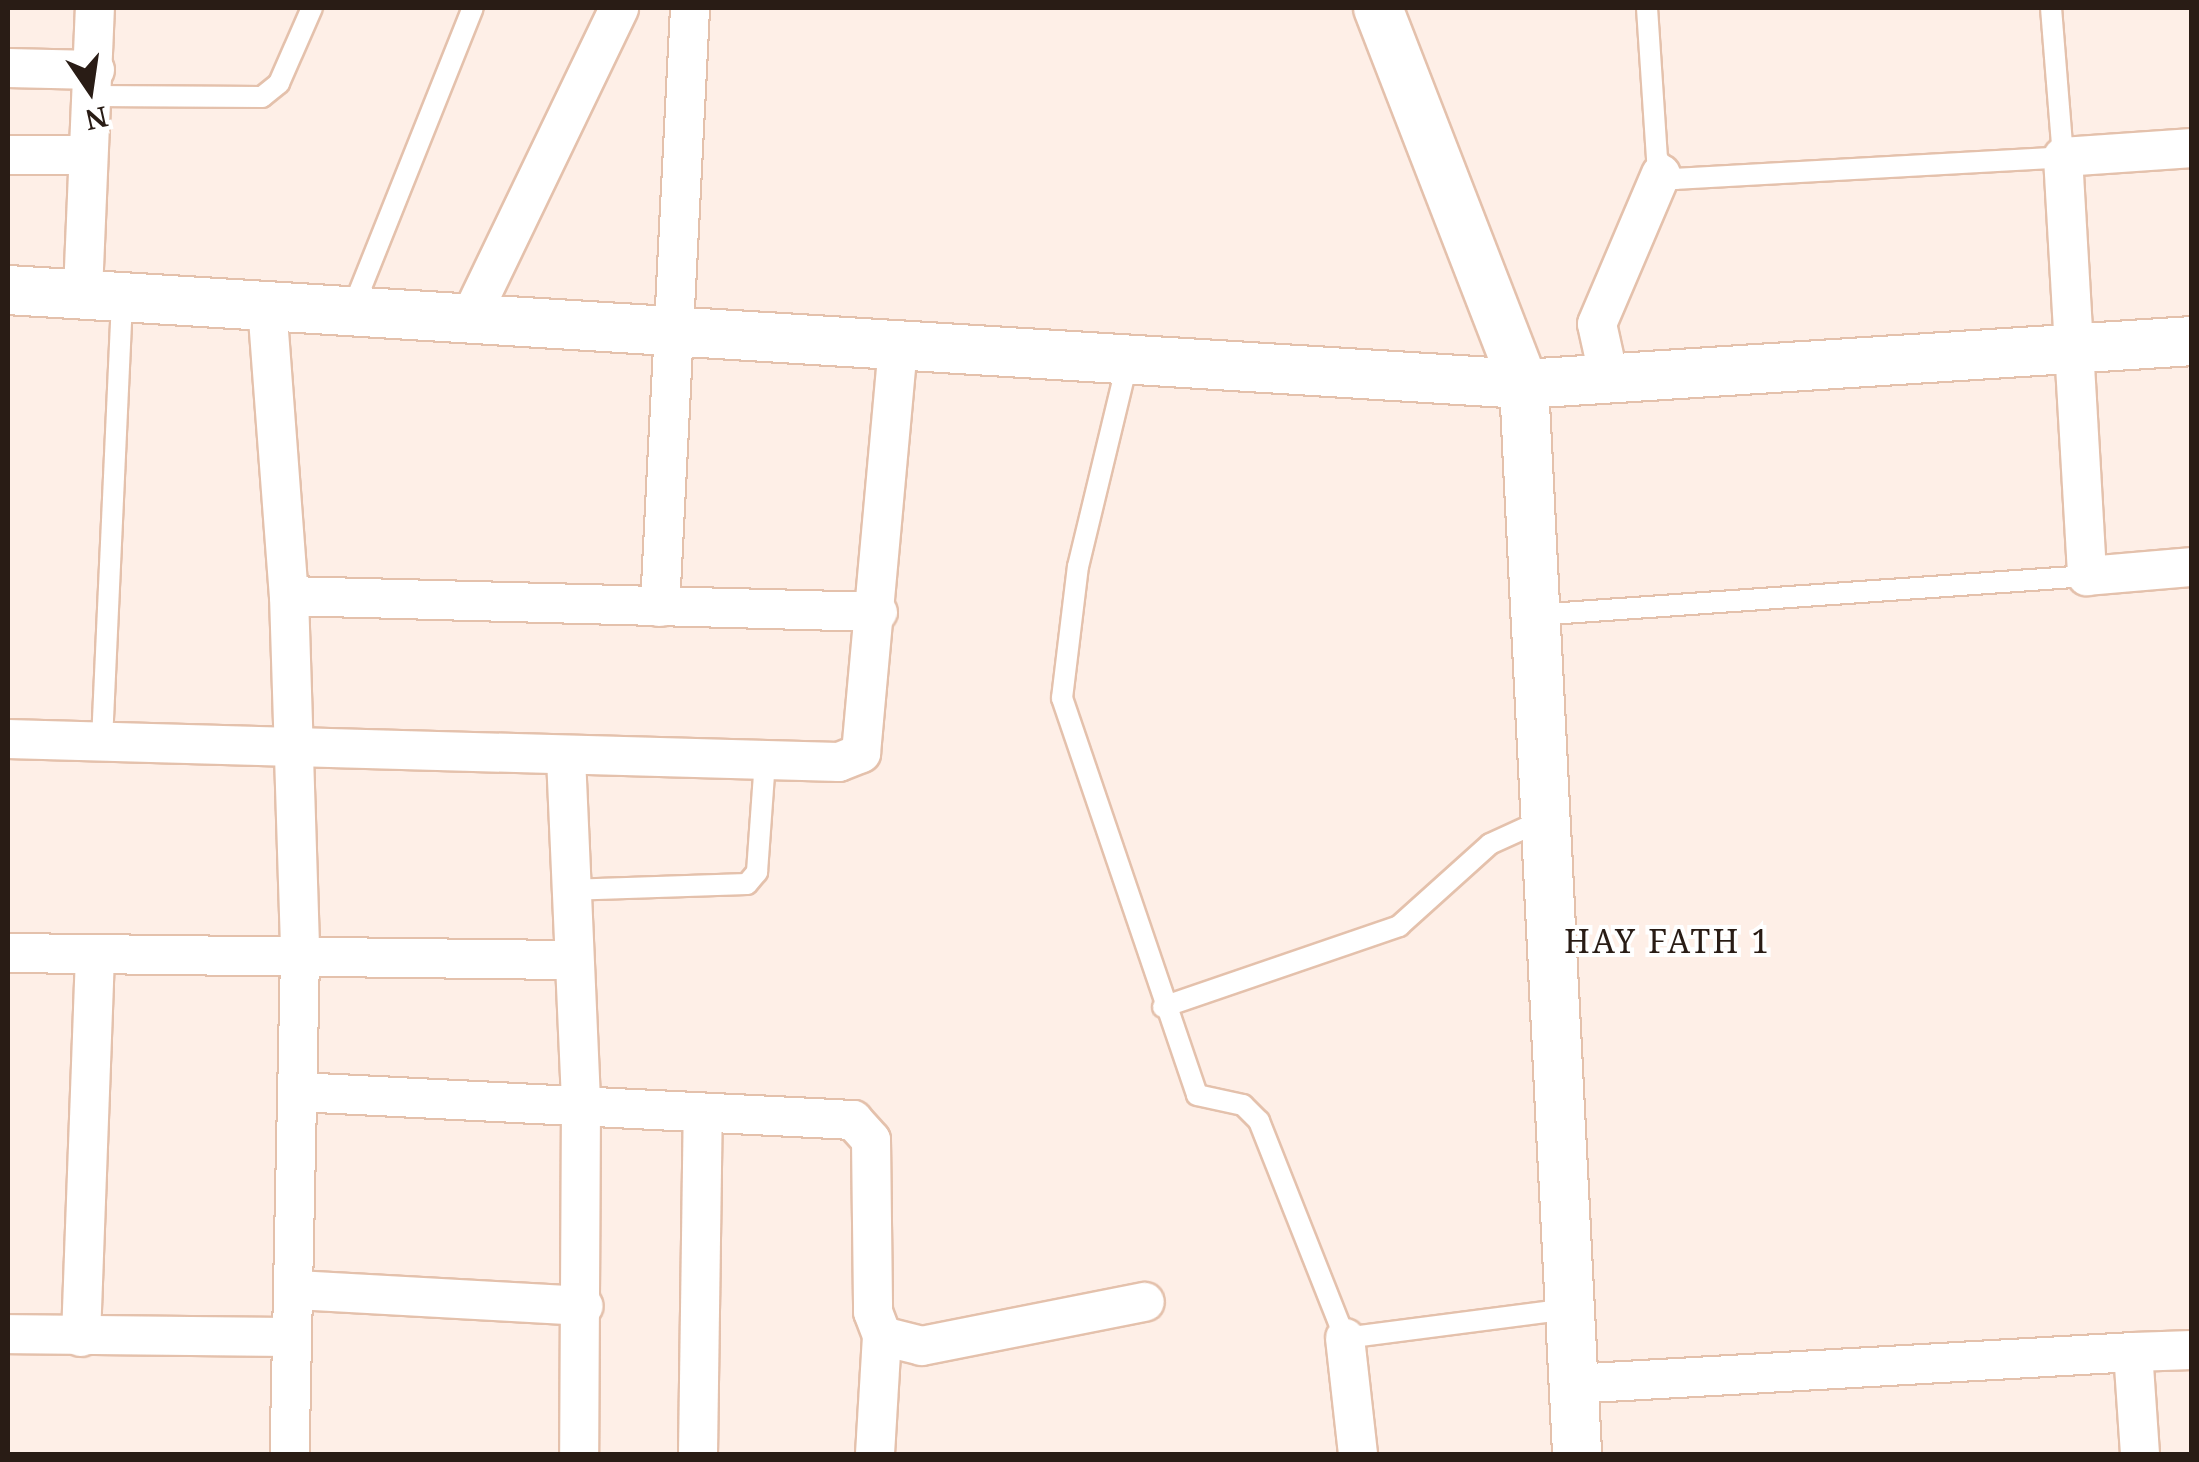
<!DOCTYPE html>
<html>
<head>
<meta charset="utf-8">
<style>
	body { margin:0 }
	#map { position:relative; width:2199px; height:1462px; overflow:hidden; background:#feefe7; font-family:"Noto Serif",serif }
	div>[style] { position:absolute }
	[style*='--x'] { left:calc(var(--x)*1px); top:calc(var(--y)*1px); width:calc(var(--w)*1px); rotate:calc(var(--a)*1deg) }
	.roads { filter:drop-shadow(2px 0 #e4c1ac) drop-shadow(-2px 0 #e4c1ac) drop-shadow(0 2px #e4c1ac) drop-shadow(0 -2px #e4c1ac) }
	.service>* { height:20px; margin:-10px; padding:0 10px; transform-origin:10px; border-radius:10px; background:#fff }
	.minor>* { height:38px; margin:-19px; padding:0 19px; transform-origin:19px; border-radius:19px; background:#fff }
	.tertiary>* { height:48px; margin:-24px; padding:0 24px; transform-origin:24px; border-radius:24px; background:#fff }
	span { translate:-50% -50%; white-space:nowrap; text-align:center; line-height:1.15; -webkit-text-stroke:8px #fff; paint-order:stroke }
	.quarter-label { font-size:32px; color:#291c15; letter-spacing:2.5px }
	.frame { position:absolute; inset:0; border:10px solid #291c15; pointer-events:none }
	.north { position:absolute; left:40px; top:40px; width:100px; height:100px; -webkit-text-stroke:8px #fff; paint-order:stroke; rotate:167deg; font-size:28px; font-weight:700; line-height:40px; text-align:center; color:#291c15 }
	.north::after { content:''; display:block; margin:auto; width:35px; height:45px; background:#291c15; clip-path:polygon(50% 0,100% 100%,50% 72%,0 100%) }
</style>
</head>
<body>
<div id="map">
	<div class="roads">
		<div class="service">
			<i style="--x:1647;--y:8;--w:151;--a:86.2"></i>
			<i style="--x:1657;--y:159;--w:27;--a:48"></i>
			<i style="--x:1675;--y:179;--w:389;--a:-3.2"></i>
			<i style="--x:2063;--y:157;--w:149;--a:-94.6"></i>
			<i style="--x:92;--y:96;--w:170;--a:0.3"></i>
			<i style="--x:262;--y:97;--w:22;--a:-39"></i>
			<i style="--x:279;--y:83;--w:82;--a:-66.3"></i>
			<i style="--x:352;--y:310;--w:325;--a:-68.2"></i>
			<i style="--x:1128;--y:360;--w:212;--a:103.6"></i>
			<i style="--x:1078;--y:566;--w:133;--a:96.9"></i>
			<i style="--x:1062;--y:698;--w:419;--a:71.2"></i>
			<i style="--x:1197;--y:1095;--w:47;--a:12.3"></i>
			<i style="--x:1243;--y:1105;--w:23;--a:45"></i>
			<i style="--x:1259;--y:1121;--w:233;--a:68.4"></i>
			<i style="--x:1345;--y:1338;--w:225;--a:-7.4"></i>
			<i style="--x:1535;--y:615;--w:553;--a:-4.04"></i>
			<i style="--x:102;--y:741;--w:444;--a:-87.4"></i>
			<i style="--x:567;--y:890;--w:180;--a:-1.9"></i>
			<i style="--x:747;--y:884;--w:16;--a:-50"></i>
			<i style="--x:757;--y:872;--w:111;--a:-85.9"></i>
			<i style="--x:1163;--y:1007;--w:250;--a:-18.9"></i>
			<i style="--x:1399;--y:926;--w:122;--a:-42"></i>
			<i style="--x:1490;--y:844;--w:60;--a:-24.4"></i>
		</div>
		<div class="minor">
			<i style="--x:8;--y:68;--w:87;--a:1.3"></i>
			<i style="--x:2192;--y:148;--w:129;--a:176"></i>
			<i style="--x:2063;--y:157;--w:420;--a:86.7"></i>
			<i style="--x:2087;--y:576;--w:105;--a:-4.9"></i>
			<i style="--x:8;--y:155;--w:78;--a:0"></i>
			<i style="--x:83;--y:292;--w:284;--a:-87.6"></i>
			<i style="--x:267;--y:305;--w:292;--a:85.7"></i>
			<i style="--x:289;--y:596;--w:360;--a:88.2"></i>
			<i style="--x:300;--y:956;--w:498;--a:91.2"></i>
			<i style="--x:473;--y:312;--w:337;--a:-64.3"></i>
			<i style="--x:1609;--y:378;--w:55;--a:-102.5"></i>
			<i style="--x:1597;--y:324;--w:163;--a:-66.9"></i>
			<i style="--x:289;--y:596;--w:589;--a:1.56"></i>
			<i style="--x:660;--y:607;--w:600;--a:-87.13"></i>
			<i style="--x:8;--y:739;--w:831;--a:1.59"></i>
			<i style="--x:839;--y:762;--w:24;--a:-22"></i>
			<i style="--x:861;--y:753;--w:408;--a:-84.8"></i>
			<i style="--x:566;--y:757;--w:347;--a:87.5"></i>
			<i style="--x:581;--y:1104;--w:350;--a:90.3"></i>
			<i style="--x:8;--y:953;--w:560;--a:0.72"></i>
			<i style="--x:298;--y:1092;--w:556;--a:2.89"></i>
			<i style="--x:853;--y:1120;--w:27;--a:48"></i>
			<i style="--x:871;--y:1140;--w:172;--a:89.3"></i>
			<i style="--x:873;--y:1312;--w:26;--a:69"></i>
			<i style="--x:882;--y:1336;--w:41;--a:14"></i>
			<i style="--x:922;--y:1346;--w:227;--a:-11.2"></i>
			<i style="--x:297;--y:1290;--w:287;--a:3.2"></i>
			<i style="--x:8;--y:1334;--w:284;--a:0.6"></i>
			<i style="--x:81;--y:1337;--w:383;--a:-87.9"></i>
			<i style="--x:1345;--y:1338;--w:117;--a:83.6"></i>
			<i style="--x:1572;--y:1384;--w:562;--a:-3.26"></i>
			<i style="--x:698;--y:1454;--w:341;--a:-89.2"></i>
			<i style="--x:875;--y:1454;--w:118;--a:-86.6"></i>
			<i style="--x:2140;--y:1454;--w:102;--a:-93.9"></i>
			<i style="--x:2133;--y:1352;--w:59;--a:-1.9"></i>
		</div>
		<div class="tertiary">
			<i style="--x:1378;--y:8;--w:403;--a:68.8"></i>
			<i style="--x:1524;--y:384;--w:1071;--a:87.16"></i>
			<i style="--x:8;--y:290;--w:1519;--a:3.55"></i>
			<i style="--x:1524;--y:384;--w:669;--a:-3.68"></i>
		</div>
	</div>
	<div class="quarter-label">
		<span style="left:1668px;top:941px">HAY FATH 1</span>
	</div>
	<div class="frame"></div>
	<div class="north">N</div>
</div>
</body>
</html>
